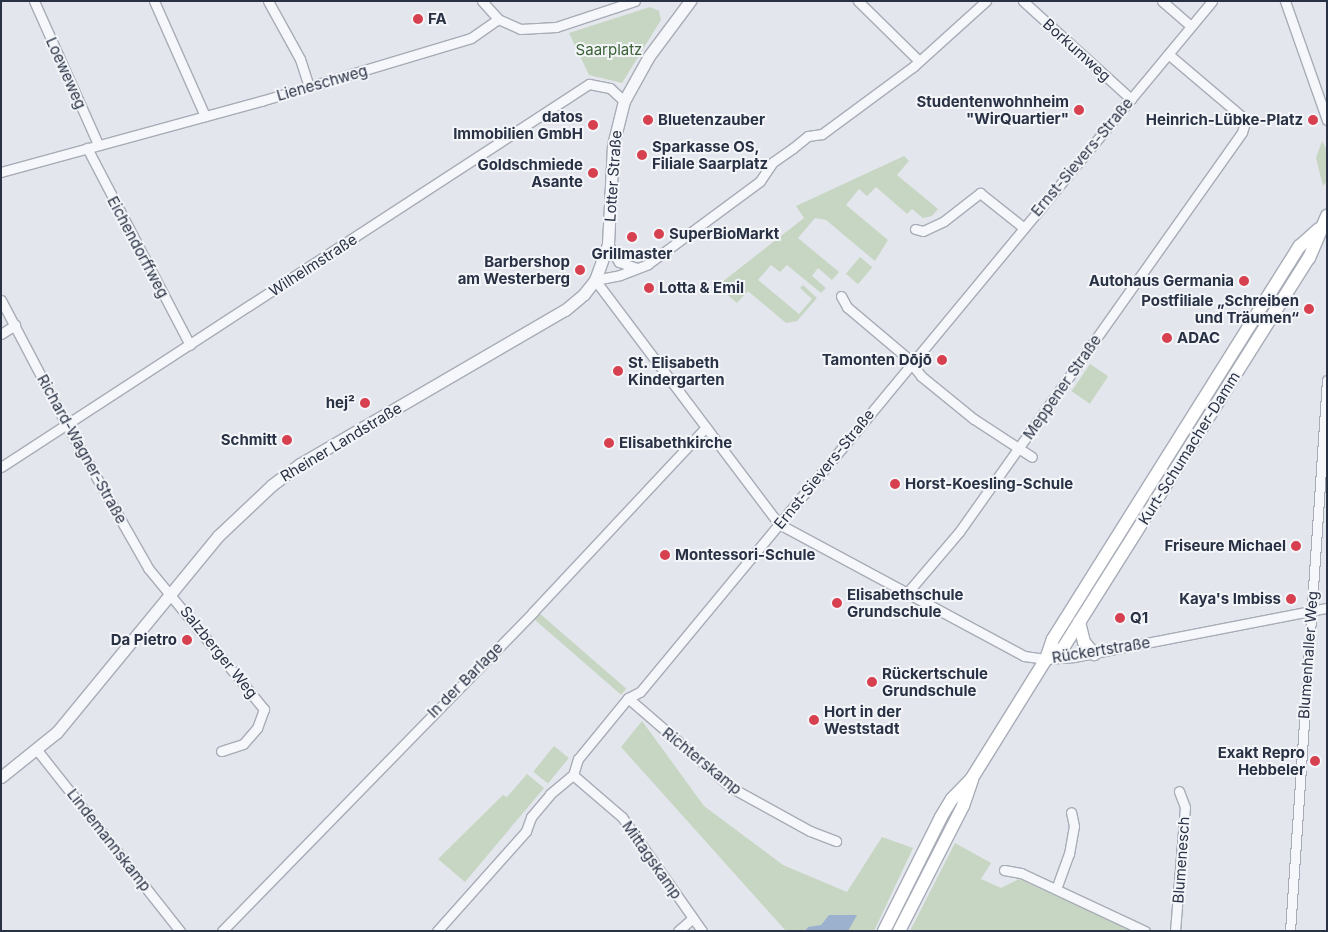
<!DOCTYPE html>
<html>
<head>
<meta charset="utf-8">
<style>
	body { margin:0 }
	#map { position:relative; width:1328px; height:932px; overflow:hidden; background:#e3e6ec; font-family:Inter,sans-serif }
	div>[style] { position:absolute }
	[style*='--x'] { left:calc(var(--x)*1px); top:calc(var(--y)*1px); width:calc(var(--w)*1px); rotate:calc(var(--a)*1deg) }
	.green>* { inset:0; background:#c7d6c3; transform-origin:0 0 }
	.water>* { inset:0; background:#9cb1ce }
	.roads { filter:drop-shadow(1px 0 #a7acb7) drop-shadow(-1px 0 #a7acb7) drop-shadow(0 1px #a7acb7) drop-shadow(0 -1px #a7acb7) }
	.minor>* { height:9px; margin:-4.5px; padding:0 4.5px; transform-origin:4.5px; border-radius:4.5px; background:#f6f7fa }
	.tertiary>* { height:11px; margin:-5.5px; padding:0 5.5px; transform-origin:5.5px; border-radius:5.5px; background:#f6f7fa }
	.secondary>* { height:12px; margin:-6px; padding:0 6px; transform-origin:6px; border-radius:6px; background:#fff }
	.dots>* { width:14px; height:14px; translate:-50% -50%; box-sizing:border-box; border:2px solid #f3f5f9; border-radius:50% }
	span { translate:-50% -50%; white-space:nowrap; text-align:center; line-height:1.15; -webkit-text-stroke:4px #f3f5f9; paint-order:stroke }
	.poi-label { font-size:15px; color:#293245; font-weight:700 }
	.left { translate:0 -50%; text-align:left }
	.right { translate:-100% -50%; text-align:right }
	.park-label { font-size:15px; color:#3b6236 }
	.street-label { font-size:15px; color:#293245 }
	.frame { position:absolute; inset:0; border:2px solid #293245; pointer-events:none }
</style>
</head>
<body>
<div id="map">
	<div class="green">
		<i style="clip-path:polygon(650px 7px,659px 11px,661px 20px,622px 83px,589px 75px,569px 33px)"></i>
		<i style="clip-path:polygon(1322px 141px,1327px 150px,1327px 181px,1323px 186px,1316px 158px)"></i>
		<i style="clip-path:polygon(904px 156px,909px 161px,897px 175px,938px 209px,932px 216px,923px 218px,912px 209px,907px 214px,876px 187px,867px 196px,859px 189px,846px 205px,888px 240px,875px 261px,826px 220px,815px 218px,798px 238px,839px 272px,832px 280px,818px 268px,812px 276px,826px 288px,821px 293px,787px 265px,780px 272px,771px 265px,758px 280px,799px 314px,812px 299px,800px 288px,803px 285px,817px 298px,797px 321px,786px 323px,748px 291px,737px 303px,717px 286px,804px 218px,796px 206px)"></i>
		<i style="left:860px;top:257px;width:16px;height:22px;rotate:40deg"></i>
		<i style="left:1090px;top:364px;width:22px;height:33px;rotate:34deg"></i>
		<i style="left:538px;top:612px;width:117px;height:8px;rotate:41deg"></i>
		<i style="clip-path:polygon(642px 721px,704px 806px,783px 865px,847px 892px,882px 837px,913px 848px,874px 931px,786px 931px,621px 747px)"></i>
		<i style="left:554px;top:746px;width:19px;height:33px;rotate:39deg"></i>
		<i style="clip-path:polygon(527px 774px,544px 788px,465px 882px,438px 859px,503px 795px,507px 797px)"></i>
		<i style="clip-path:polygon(955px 843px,991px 863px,981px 879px,1001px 888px,1019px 879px,1132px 931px,910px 931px)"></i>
	</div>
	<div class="water">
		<i style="clip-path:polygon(829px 915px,857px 915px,848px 931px,805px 931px,808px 927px,821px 925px)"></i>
	</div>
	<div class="roads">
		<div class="minor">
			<i style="--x:34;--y:1;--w:157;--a:65.9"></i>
			<i style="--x:154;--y:1;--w:126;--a:66.1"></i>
			<i style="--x:268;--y:1;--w:66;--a:61.1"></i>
			<i style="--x:300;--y:59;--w:29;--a:72"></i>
			<i style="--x:482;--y:1;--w:24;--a:48"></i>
			<i style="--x:498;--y:19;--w:24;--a:24"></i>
			<i style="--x:520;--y:29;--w:36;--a:-3"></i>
			<i style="--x:556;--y:27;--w:83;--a:-18.2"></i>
			<i style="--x:858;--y:1;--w:84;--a:44.5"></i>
			<i style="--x:1023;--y:1;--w:146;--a:42.2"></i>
			<i style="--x:1162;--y:1;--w:38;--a:41"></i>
			<i style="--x:1285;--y:1;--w:126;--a:70.6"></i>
			<i style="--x:87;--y:148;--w:222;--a:62.4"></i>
			<i style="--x:1;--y:172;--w:270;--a:-15.3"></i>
			<i style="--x:261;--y:101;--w:219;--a:-16.7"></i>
			<i style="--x:471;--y:38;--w:33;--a:-35"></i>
			<i style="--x:915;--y:229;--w:8;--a:14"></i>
			<i style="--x:923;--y:231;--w:23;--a:-25"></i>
			<i style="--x:944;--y:221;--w:46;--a:-37.9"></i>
			<i style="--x:980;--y:193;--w:56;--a:38.5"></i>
			<i style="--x:608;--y:244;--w:21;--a:59"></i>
			<i style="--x:619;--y:262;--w:18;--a:19"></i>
			<i style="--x:595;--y:280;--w:306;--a:53"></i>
			<i style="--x:779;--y:524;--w:278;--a:28.3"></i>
			<i style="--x:1024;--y:656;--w:22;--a:8"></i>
			<i style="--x:1046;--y:659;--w:28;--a:-4"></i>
			<i style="--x:1074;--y:657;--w:258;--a:-11"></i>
			<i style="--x:595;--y:280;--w:25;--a:-11"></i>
			<i style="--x:620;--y:275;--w:30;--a:-21"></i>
			<i style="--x:648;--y:264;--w:139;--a:-36.5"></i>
			<i style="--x:760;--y:181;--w:23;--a:-56"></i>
			<i style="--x:773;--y:162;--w:24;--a:-35"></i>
			<i style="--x:793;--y:148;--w:19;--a:-39"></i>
			<i style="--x:808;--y:136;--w:14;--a:-8"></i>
			<i style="--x:822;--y:134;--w:114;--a:-36.5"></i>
			<i style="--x:914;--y:66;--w:97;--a:-42.1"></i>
			<i style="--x:841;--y:296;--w:13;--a:61"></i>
			<i style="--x:847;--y:307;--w:76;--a:40.2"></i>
			<i style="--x:905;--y:356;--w:26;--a:51"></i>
			<i style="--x:921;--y:376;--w:68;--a:39.1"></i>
			<i style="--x:974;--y:419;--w:69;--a:33.2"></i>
			<i style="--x:1;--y:300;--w:140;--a:62.3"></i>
			<i style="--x:66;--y:424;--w:166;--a:60.3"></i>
			<i style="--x:148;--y:568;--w:183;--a:50.6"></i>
			<i style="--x:264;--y:709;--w:20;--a:110"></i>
			<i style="--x:257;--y:728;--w:21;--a:131"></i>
			<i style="--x:243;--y:744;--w:23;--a:162"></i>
			<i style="--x:1;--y:334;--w:17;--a:-33"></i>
			<i style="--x:1;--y:467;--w:702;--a:-33.08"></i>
			<i style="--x:589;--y:84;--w:21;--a:11"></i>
			<i style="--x:610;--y:88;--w:19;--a:43"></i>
			<i style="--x:907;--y:593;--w:80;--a:-49.6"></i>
			<i style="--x:959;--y:532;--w:490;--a:-54.7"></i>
			<i style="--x:1242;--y:132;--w:9;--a:-72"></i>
			<i style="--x:1245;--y:123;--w:9;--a:-122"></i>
			<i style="--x:1240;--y:115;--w:94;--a:-139.7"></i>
			<i style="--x:628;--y:698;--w:138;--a:40.9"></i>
			<i style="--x:732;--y:788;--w:89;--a:28.9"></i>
			<i style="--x:810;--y:831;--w:28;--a:21"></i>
			<i style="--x:37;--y:750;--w:231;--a:51.7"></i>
			<i style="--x:573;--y:775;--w:65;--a:40.6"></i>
			<i style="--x:622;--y:817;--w:139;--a:54.9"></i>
			<i style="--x:1004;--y:870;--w:17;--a:10"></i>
			<i style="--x:1021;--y:873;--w:137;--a:25.1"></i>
			<i style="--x:1056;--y:889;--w:37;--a:-70"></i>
			<i style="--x:1069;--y:854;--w:28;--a:-80"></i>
			<i style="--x:1074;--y:826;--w:14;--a:-102"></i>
			<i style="--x:222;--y:931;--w:446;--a:-45.7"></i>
			<i style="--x:533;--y:612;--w:253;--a:-46.9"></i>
			<i style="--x:437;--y:931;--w:134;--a:-48.3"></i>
			<i style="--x:526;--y:831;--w:15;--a:-70"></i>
			<i style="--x:531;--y:817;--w:30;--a:-50"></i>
			<i style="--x:550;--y:794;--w:30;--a:-40"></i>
			<i style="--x:573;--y:775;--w:17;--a:-73"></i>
			<i style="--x:578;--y:759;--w:79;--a:-50.7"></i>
			<i style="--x:628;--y:698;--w:13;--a:-27"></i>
			<i style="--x:640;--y:692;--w:897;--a:-50.38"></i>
			<i style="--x:678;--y:931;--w:18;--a:-41"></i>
			<i style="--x:1175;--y:931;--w:124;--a:-85.4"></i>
			<i style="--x:1185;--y:807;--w:17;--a:-111"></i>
			<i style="--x:1290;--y:931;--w:552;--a:-86.16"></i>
		</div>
		<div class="tertiary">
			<i style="--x:1;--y:777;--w:72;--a:-38.8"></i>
			<i style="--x:57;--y:732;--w:254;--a:-50.6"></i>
			<i style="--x:218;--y:536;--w:74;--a:-43.4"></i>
			<i style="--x:272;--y:485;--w:35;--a:-37"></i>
			<i style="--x:300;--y:464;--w:306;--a:-30.2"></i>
			<i style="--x:565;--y:310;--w:25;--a:-40"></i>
			<i style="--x:584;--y:294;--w:18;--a:-52"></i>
			<i style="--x:595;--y:280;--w:38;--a:-70"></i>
			<i style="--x:608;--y:244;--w:99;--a:-87.1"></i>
			<i style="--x:613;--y:145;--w:45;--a:-76"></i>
			<i style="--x:624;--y:101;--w:51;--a:-60.9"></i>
			<i style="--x:649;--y:56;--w:69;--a:-53.3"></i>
		</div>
		<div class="secondary">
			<i style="--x:1079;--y:622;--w:21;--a:76"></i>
			<i style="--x:1084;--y:642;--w:16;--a:50"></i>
			<i style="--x:1046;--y:659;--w:21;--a:-71"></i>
			<i style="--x:1053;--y:639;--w:464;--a:-57.9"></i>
			<i style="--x:1300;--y:246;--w:25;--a:-42"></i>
			<i style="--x:884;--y:931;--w:127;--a:-63.4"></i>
			<i style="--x:941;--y:817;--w:21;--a:-59"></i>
			<i style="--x:952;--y:799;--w:29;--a:-46"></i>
			<i style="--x:972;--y:778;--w:140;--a:-58.1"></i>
			<i style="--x:1046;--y:659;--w:20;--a:-33"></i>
			<i style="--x:1063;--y:648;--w:461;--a:-57.8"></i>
			<i style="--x:1309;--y:258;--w:46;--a:-66.8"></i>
			<i style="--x:899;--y:931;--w:140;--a:-62.9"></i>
			<i style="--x:963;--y:806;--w:28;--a:-71"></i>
		</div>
	</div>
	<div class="dots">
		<i style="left:418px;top:19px;background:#d7414f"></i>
		<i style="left:1079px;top:110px;background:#d7414f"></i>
		<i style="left:648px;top:120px;background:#d7414f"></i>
		<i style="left:1313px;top:120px;background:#d7414f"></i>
		<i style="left:593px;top:125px;background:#d7414f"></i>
		<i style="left:642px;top:155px;background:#d7414f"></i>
		<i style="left:593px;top:173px;background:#d7414f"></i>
		<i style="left:659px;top:234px;background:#d7414f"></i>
		<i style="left:632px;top:237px;background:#d7414f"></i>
		<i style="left:580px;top:270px;background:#d7414f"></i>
		<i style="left:1244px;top:281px;background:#d7414f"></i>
		<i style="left:649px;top:288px;background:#d7414f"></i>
		<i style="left:1309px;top:309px;background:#d7414f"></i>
		<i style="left:1167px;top:338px;background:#d7414f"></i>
		<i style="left:942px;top:360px;background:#d7414f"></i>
		<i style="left:618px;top:371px;background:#d7414f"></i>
		<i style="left:365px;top:403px;background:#d7414f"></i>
		<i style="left:287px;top:440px;background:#d7414f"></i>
		<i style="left:609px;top:443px;background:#d7414f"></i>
		<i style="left:895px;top:484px;background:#d7414f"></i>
		<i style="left:1296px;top:546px;background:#d7414f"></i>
		<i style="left:665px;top:555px;background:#d7414f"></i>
		<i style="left:1291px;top:599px;background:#d7414f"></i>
		<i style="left:837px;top:603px;background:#d7414f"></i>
		<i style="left:1120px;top:618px;background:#d7414f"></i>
		<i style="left:187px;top:640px;background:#d7414f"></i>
		<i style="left:872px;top:682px;background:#d7414f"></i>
		<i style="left:814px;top:720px;background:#d7414f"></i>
		<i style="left:1315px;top:761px;background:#d7414f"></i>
	</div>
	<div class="poi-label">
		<span class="left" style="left:428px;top:19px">FA</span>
		<span class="right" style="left:1069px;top:110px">Studentenwohnheim<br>"WirQuartier"</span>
		<span class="right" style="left:583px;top:125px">datos<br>Immobilien GmbH</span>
		<span class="left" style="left:658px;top:120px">Bluetenzauber</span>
		<span class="right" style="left:1303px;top:120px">Heinrich-Lübke-Platz</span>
		<span class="left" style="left:652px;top:155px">Sparkasse OS,<br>Filiale Saarplatz</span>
		<span class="right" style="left:583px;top:173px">Goldschmiede<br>Asante</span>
		<span class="left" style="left:669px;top:234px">SuperBioMarkt</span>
		<span style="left:632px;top:254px">Grillmaster</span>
		<span class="right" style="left:570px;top:270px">Barbershop<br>am Westerberg</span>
		<span class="right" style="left:1234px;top:281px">Autohaus Germania</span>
		<span class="left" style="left:659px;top:288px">Lotta &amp; Emil</span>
		<span class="right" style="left:1299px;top:309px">Postfiliale „Schreiben<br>und Träumen“</span>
		<span class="left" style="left:1177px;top:338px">ADAC</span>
		<span class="right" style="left:932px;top:360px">Tamonten Dōjō</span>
		<span class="left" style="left:628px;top:371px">St. Elisabeth<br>Kindergarten</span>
		<span class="right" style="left:355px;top:403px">hej²</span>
		<span class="right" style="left:277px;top:440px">Schmitt</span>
		<span class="left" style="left:619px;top:443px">Elisabethkirche</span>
		<span class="left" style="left:905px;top:484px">Horst-Koesling-Schule</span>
		<span class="right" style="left:1286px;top:546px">Friseure Michael</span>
		<span class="left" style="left:675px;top:555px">Montessori-Schule</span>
		<span class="left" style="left:847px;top:603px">Elisabethschule<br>Grundschule</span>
		<span class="right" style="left:1281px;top:599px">Kaya's Imbiss</span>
		<span class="left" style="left:1130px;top:618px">Q1</span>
		<span class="right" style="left:177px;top:640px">Da Pietro</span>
		<span class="left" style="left:882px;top:682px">Rückertschule<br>Grundschule</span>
		<span class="left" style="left:824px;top:720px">Hort in der<br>Weststadt</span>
		<span class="right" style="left:1305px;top:761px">Exakt Repro<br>Hebbeler</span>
	</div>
	<div class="park-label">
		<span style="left:609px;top:50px">Saarplatz</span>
	</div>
	<div class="street-label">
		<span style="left:1077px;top:50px;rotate:42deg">Borkumweg</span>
		<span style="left:66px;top:73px;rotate:66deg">Loeweweg</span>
		<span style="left:322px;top:83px;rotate:-16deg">Lieneschweg</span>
		<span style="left:1082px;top:157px;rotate:-50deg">Ernst-Sievers-Straße</span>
		<span style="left:613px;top:176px;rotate:-86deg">Lotter Straße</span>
		<span style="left:138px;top:247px;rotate:62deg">Eichendorffweg</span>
		<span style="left:313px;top:265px;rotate:-33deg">Wilhelmstraße</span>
		<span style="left:1062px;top:387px;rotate:-55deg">Meppener Straße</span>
		<span style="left:341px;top:442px;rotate:-31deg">Rheiner Landstraße</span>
		<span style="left:1189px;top:448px;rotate:-58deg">Kurt-Schumacher-Damm</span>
		<span style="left:82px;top:449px;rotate:61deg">Richard-Wagner-Straße</span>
		<span style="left:824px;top:469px;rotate:-51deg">Ernst-Sievers-Straße</span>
		<span style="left:1101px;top:650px;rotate:-9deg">Rückertstraße</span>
		<span style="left:219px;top:652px;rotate:51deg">Salzberger Weg</span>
		<span style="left:1308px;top:655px;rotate:-86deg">Blumenhaller Weg</span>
		<span style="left:465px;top:680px;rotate:-45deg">In der Barlage</span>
		<span style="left:702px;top:761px;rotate:39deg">Richterskamp</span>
		<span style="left:109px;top:840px;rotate:52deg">Lindemannskamp</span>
		<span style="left:652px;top:860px;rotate:55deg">Mittagskamp</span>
		<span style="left:1181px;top:860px;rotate:-86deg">Blumenesch</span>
	</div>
	<div class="frame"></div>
</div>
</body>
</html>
